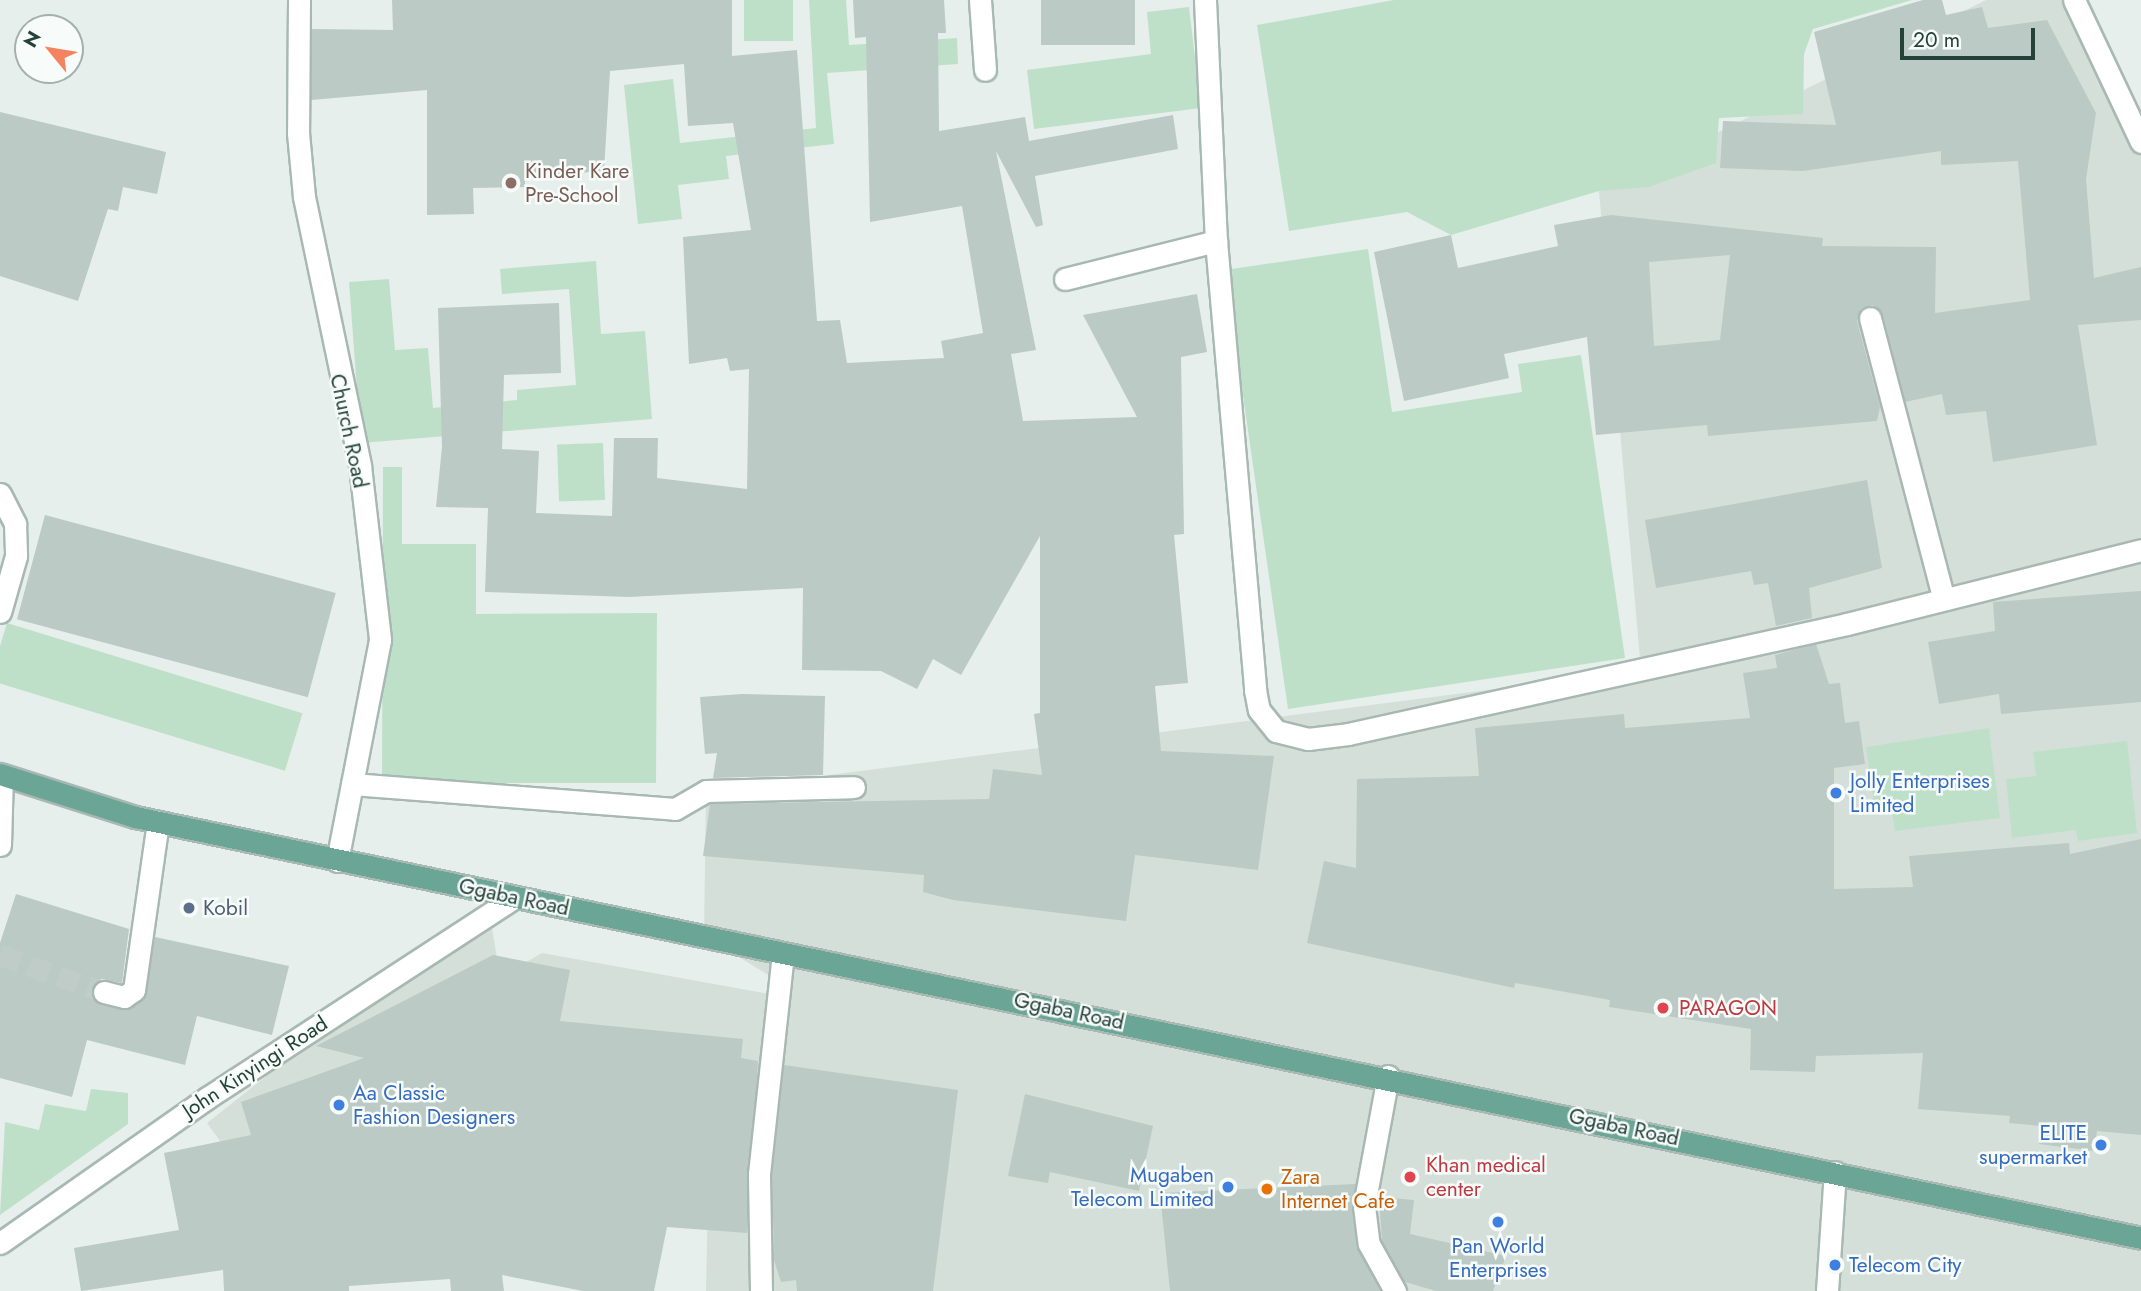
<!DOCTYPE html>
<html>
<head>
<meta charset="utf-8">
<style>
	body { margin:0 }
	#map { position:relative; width:2141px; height:1291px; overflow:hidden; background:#e6efeb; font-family:Jost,sans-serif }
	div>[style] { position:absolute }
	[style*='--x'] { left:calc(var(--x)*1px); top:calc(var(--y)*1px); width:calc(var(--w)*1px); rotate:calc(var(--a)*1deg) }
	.built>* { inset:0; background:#d4dfda }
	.green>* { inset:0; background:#bfe0c8; transform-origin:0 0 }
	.building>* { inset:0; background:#bbcac4; transform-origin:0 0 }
	.minor-tunnel>* { height:21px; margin-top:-10.5px; transform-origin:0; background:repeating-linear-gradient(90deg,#bfccc8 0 21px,transparent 0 31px) }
	.roads { filter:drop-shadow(2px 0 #a8b8b2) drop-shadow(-2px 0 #a8b8b2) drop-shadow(0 2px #a8b8b2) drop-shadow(0 -2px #a8b8b2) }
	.minor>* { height:21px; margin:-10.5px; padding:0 10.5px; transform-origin:10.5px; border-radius:10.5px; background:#fff }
	.major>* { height:21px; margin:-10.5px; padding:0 10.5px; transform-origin:10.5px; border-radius:10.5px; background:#6aa596 }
	.dots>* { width:19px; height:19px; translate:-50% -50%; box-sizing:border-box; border:4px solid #f7fbf9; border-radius:50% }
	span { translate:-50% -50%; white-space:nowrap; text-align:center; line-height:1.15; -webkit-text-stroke:5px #f7fbf9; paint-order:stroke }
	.education-label { font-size:21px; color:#785e54 }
	.left { translate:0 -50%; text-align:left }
	.street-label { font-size:21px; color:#24423a }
	.shop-label { font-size:21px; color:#366cbe }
	.right { translate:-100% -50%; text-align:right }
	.service-label { font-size:21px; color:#4e5e75 }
	.health-label { font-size:21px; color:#be3a42 }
	.food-label { font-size:21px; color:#c56008 }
	.north { position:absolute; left:14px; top:14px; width:70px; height:70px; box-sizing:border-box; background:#f7fbf9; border:2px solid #a3b1ad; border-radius:50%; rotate:300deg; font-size:19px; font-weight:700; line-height:28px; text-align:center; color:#24423a }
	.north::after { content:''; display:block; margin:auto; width:24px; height:32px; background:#f4845f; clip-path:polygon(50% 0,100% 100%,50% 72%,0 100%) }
	.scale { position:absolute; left:1900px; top:28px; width:135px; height:32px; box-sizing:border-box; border:4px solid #24423a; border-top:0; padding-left:9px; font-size:21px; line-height:24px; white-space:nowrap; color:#24423a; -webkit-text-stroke:5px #f7fbf9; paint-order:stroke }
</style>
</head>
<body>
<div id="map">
	<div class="built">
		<i style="clip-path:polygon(1986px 0,2074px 0,2141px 136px,2141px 1291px,706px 1291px,711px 1060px,777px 1063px,496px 1037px,228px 1152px,207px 1123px,283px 1063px,492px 928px,500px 977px,542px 953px,780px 996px,780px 982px,704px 936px,706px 791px,1641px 670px,1599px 191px)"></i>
	</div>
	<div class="green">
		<i style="left:744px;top:0;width:49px;height:41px"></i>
		<i style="clip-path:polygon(809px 0,846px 0,849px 45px,957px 38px,958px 64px,827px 73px,834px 144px,726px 156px,729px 179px,678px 185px,682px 219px,638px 224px,624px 85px,673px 79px,680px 143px,816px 128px)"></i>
		<i style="clip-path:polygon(1394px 0,1912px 0,1813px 29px,1804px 54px,1803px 114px,1719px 118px,1716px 163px,1649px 187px,1599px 191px,1451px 235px,1407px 212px,1289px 231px,1257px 25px)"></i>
		<i style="clip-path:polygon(1189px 7px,1201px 108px,1034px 129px,1027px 70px,1151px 54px,1147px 12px)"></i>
		<i style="clip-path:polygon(1368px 249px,1392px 412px,1522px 392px,1518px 364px,1581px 355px,1625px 658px,1288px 709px,1225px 270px)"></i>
		<i style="clip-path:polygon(596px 261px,601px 334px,645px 331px,652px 419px,361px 443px,349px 282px,389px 279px,395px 350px,428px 348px,433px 408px,517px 400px,517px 390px,576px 385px,569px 289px,502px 294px,500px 269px)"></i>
		<i style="left:603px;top:443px;width:57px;height:46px;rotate:88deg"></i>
		<i style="clip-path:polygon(383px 467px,402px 467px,402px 544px,476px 544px,476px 614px,657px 613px,656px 783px,382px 783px)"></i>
		<i style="left:7px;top:623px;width:309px;height:60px;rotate:17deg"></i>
		<i style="clip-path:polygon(1989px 728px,2000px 818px,1895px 831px,1891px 807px,1875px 809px,1866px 747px)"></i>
		<i style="clip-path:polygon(2127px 741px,2137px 833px,2078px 841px,2076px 830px,2012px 838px,2006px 779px,2036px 776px,2033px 752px)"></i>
		<i style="clip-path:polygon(91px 1089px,128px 1093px,128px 1124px,0 1215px,5px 1122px,39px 1130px,45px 1104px,86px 1111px)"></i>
	</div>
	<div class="building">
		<i style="clip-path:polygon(392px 0,732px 0,732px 56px,797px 50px,817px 321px,840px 320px,847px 363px,944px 358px,941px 341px,983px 333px,962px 206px,870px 222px,866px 37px,855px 38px,853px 0,944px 0,946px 33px,938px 33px,939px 131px,1025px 117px,1029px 141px,1173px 115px,1178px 149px,1035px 176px,1043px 225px,1036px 227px,996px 151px,1036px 350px,1011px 354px,1023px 421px,1137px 417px,1083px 315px,1197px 294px,1207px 352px,1181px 357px,1184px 534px,1174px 535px,1188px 683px,1155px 686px,1161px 751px,1274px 756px,1258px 870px,1135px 855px,1126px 921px,953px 900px,923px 892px,924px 875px,703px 856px,710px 804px,989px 799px,993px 769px,1042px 775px,1034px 714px,1040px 713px,1040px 536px,961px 675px,933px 659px,917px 689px,881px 671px,802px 670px,803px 588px,629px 597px,485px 592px,488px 508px,436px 507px,442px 447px,438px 308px,559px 303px,561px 373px,504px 375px,502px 449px,539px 451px,536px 513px,612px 516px,614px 438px,658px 438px,657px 478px,747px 489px,749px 369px,730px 371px,727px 358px,689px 364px,683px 237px,751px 230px,733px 123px,688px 126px,684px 64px,610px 71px,604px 171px,525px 177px,525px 187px,473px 188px,474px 214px,427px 215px,427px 90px,311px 100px,312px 29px,393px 30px)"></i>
		<i style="left:1041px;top:0;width:94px;height:45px"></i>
		<i style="clip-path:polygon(evenodd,1923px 0,1942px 0,1946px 15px,1982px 7px,1988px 28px,2047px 20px,2096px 113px,2086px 179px,2094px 278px,2141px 267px,2141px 320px,2078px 325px,2097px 445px,1993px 462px,1986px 411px,1946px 415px,1942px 394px,1905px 402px,1883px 315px,1873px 305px,1861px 308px,1857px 321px,1880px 407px,1877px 421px,1708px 436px,1707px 425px,1596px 435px,1587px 337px,1504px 354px,1509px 378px,1404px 401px,1374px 252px,1451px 235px,1458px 268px,1558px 246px,1554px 225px,1611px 215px,1823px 238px,1822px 246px,1936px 247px,1935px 313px,2030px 300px,2018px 161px,1941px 165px,1941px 151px,1803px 171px,1720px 168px,1723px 121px,1836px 125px,1814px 32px,1923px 0,1730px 255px,1720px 340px,1654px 346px,1649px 262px,1730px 255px)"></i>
		<i style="clip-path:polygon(0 112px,166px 152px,157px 194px,123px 187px,118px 211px,108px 209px,78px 301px,0 276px)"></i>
		<i style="clip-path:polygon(1867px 480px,1882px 568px,1809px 588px,1812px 618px,1776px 626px,1768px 583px,1754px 585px,1751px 571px,1656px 588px,1645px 520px)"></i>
		<i style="left:45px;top:515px;width:301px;height:108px;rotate:15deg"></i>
		<i style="clip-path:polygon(2141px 591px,2141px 702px,2001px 714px,1999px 694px,1939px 704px,1928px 642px,1995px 631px,1993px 602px)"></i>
		<i style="clip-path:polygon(1816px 644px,1829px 684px,1840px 683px,1845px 723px,1859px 721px,1865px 764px,1834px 768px,1834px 889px,1913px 887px,1909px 856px,2069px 843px,2070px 854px,2141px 839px,2141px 1135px,2097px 1131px,2094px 1151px,2039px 1144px,2041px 1126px,2009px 1123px,2010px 1116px,1918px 1109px,1923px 1053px,1816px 1056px,1815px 1072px,1750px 1070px,1751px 1029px,1609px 1007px,1610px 1000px,1515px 983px,1514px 988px,1307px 943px,1324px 861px,1356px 868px,1357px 779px,1479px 776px,1475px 728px,1624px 714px,1625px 728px,1750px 718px,1743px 673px,1777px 668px,1775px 655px)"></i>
		<i style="clip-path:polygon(742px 694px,825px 696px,823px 775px,713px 778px,717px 753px,705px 754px,700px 697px)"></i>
		<i style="clip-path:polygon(16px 894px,129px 929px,122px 983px,101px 979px,92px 988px,101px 1005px,126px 1010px,145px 997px,155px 937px,289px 966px,272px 1035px,197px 1016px,185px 1065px,87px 1040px,72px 1097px,0 1078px,0 943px)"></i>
		<i style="clip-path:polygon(493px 955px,570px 970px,560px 1021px,743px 1039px,741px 1058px,758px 1061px,747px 1233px,667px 1227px,654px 1291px,583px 1291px,502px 1275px,504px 1291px,451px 1291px,450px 1279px,349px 1286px,349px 1291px,224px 1291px,223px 1270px,81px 1291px,74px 1248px,179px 1230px,164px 1153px,251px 1135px,241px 1102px,364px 1058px,316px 1046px)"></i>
		<i style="clip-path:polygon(784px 1065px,958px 1090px,933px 1291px,797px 1291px,796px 1280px,781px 1282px,774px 1260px,772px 1175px)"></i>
		<i style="clip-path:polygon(1025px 1094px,1153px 1126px,1139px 1191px,1050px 1172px,1048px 1183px,1008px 1176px)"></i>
		<i style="clip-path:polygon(1355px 1184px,1356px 1246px,1380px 1291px,1170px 1291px,1160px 1193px)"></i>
		<i style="clip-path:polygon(1379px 1197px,1414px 1200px,1410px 1234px,1506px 1256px,1493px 1291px,1436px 1291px,1405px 1282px,1382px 1240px)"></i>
	</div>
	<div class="minor-tunnel">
		<i style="--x:0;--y:955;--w:110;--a:19.6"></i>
	</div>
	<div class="roads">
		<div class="minor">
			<i style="--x:299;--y:0;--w:133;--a:90.4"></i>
			<i style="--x:298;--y:133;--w:64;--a:84.6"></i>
			<i style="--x:304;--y:197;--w:275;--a:78.2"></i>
			<i style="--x:360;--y:466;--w:175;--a:83.4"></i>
			<i style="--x:380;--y:640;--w:225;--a:101"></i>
			<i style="--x:980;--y:0;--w:70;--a:85.9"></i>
			<i style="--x:1205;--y:0;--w:241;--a:87.4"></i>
			<i style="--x:2074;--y:0;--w:157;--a:64.7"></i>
			<i style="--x:1065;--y:279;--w:156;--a:-14.1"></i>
			<i style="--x:1216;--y:241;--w:451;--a:85"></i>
			<i style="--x:1255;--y:690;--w:20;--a:79"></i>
			<i style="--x:1259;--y:710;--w:27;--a:51"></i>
			<i style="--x:1276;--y:731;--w:33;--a:14"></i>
			<i style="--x:1308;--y:739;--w:40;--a:-7.1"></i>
			<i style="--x:1348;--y:734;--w:511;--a:-12.43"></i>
			<i style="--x:1847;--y:624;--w:303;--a:-14.1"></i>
			<i style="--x:1870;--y:318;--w:288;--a:75.3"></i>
			<i style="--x:0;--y:494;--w:34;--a:63"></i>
			<i style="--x:15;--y:524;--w:32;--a:88"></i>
			<i style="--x:16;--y:556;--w:58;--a:105.9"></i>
			<i style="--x:352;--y:784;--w:324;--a:4.4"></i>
			<i style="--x:675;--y:809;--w:36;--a:-30"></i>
			<i style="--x:706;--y:791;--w:148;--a:-1.5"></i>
			<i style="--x:0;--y:845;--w:70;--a:-88.4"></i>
			<i style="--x:104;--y:992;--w:21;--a:14"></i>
			<i style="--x:124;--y:997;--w:12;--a:-35"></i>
			<i style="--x:134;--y:990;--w:170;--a:-81.9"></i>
			<i style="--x:1388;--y:1076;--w:132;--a:100.5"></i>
			<i style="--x:1364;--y:1206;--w:38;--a:83"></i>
			<i style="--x:1369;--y:1244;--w:54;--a:61"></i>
			<i style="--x:0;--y:1243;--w:253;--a:-35"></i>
			<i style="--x:207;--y:1098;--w:368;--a:-33.1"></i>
			<i style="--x:761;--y:1291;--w:117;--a:-91"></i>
			<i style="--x:759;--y:1174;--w:222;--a:-83.8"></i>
			<i style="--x:1827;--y:1291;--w:119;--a:-86.2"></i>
		</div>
		<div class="major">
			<i style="--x:0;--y:774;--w:142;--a:17.7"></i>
			<i style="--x:135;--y:817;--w:2050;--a:11.85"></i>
		</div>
	</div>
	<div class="dots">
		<i style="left:511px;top:183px;background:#8d6e63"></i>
		<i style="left:1836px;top:793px;background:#3f7fe0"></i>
		<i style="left:189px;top:908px;background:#5c6f8a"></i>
		<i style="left:1663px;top:1008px;background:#e0444e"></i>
		<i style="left:339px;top:1105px;background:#3f7fe0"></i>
		<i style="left:2101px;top:1145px;background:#3f7fe0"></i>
		<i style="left:1410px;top:1177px;background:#e0444e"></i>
		<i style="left:1228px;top:1187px;background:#3f7fe0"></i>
		<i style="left:1267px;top:1189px;background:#e8710a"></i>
		<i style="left:1498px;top:1222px;background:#3f7fe0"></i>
		<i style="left:1835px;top:1265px;background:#3f7fe0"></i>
	</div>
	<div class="education-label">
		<span class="left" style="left:525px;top:183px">Kinder Kare<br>Pre-School</span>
	</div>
	<div class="street-label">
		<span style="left:349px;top:431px;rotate:78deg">Church Road</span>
		<span style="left:514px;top:897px;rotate:12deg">Ggaba Road</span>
		<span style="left:1069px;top:1011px;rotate:12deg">Ggaba Road</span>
		<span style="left:255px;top:1067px;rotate:-33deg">John Kinyingi Road</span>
		<span style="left:1624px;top:1127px;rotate:12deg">Ggaba Road</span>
	</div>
	<div class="shop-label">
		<span class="left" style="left:1850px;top:793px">Jolly Enterprises<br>Limited</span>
		<span class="left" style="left:353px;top:1105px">Aa Classic<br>Fashion Designers</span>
		<span class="right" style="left:2087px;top:1145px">ELITE<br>supermarket</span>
		<span class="right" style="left:1214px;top:1187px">Mugaben<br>Telecom Limited</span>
		<span style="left:1498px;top:1258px">Pan World<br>Enterprises</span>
		<span class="left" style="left:1849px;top:1265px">Telecom City</span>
	</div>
	<div class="service-label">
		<span class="left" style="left:203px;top:908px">Kobil</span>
	</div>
	<div class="health-label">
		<span class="left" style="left:1679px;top:1008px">PARAGON</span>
		<span class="left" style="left:1426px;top:1177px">Khan medical<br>center</span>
	</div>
	<div class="food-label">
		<span class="left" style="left:1281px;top:1189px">Zara<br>Internet Cafe</span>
	</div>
	<div class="north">N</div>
	<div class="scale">20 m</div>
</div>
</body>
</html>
